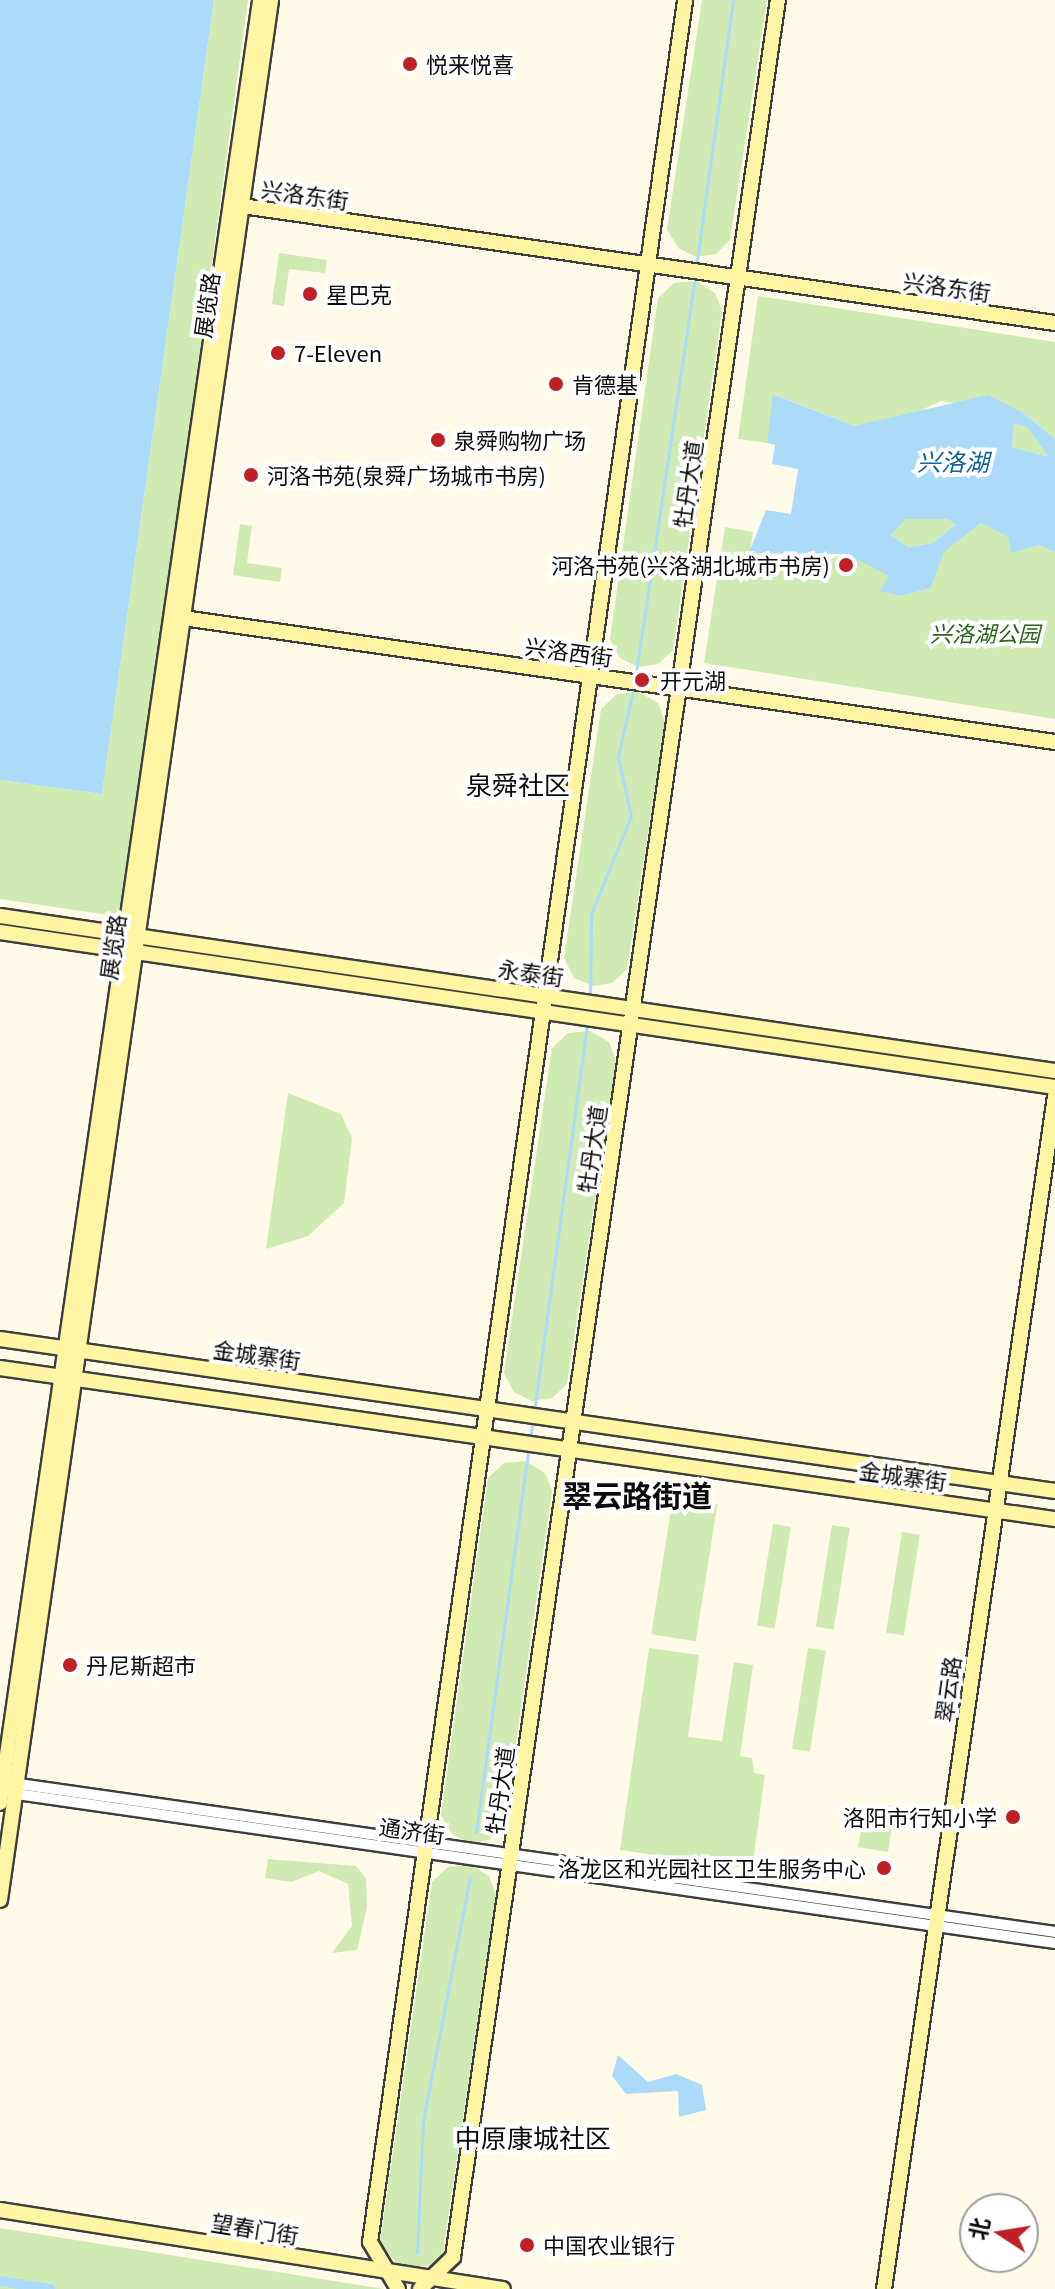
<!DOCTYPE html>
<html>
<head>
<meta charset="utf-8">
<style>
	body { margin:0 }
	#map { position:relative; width:1055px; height:2289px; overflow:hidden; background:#fffbe8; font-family:Georgia,"Noto Sans SC",serif }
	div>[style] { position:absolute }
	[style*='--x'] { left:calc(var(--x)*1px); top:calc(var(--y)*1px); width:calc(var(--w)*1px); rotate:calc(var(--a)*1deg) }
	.green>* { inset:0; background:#cfeab2; transform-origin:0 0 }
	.water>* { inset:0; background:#abdbf8 }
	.stream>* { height:3px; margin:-1.5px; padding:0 1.5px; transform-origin:1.5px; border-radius:1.5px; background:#abdbf8 }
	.canal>* { height:10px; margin:-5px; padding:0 5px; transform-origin:5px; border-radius:5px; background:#abdbf8 }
	.roads { filter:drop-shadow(2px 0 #3e3e3e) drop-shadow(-2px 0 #3e3e3e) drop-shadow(0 2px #3e3e3e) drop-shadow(0 -2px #3e3e3e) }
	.street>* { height:10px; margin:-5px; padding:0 5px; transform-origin:5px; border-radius:5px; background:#fff }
	.secondary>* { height:14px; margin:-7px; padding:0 7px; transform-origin:7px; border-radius:7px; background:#fff5a3 }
	.dots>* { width:22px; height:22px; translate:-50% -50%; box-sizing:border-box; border:4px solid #fff; border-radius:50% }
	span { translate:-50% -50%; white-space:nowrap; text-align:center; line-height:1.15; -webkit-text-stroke:8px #fff; paint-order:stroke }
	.poi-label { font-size:22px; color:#0b0b0b }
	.left { translate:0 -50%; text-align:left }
	.right { translate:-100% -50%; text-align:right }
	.street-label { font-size:22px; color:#0b0b0b }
	.park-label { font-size:22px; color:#29641a; font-style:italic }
	.water-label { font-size:24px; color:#1161a0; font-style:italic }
	.quarter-label { font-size:26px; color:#0b0b0b }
	.district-label { font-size:30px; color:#0b0b0b; font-weight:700 }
	.north { position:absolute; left:959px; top:2193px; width:80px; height:80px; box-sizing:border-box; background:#fff; border:2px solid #9d9d9d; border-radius:50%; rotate:282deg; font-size:22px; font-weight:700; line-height:32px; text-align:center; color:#0b0b0b }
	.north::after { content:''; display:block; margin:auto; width:28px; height:36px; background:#bf1f26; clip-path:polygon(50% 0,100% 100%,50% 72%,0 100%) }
</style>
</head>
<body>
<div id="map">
	<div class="green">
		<i style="clip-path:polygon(214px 0,248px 0,122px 917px,0 899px,0 780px,102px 794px)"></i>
		<i style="clip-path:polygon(702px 0,767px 0,730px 240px,716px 254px,696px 257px,678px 248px,667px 229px)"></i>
		<i style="clip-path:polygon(279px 253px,327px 260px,325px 273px,289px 269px,284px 306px,272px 304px)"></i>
		<i style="clip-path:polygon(696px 281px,715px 293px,722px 311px,673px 650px,658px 664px,638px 667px,620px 658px,610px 639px,658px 298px,674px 283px)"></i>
		<i style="clip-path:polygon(758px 296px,1055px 342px,1055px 439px,1022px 412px,941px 401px,898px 421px,854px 426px,774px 394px,767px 443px,738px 439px)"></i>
		<i style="clip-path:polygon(1014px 424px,1026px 426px,1049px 457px,1012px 447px)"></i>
		<i style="clip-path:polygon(906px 519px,948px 519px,955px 525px,933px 543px,908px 547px,891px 535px)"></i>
		<i style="clip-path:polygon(981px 523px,1008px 537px,1011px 552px,1039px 545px,1055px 552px,1055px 719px,704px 663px,725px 527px,753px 532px,750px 553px,831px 559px,843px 554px,872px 562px,889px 576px,886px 590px,902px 596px,931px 588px,944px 551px)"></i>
		<i style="clip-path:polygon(240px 524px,252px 526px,247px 563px,282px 568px,280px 582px,233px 575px)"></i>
		<i style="clip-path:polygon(639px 692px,658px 703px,665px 722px,627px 969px,612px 983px,593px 986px,574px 978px,564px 958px,601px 709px,617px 694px)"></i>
		<i style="clip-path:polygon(590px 1031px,609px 1042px,616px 1061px,567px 1384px,552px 1398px,532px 1401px,514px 1392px,504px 1373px,552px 1048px,568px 1033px)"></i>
		<i style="clip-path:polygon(288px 1093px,341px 1114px,352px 1138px,344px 1203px,308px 1236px,266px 1249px)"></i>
		<i style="clip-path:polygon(526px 1461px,545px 1473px,552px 1491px,504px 1826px,489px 1840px,470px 1843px,452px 1834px,441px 1815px,488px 1478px,504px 1463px)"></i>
		<i style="left:673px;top:1497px;width:45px;height:139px;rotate:9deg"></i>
		<i style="left:773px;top:1524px;width:18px;height:103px;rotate:9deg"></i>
		<i style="left:832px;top:1525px;width:18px;height:103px;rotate:9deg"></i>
		<i style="left:902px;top:1532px;width:18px;height:102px;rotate:9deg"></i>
		<i style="clip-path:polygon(649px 1648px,699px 1655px,688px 1737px,722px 1741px,734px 1662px,753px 1665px,740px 1756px,752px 1758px,754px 1773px,765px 1775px,752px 1869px,620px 1850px)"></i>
		<i style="left:808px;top:1648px;width:18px;height:102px;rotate:9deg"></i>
		<i style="clip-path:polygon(887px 1805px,895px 1806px,888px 1852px,858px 1847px,861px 1831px)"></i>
		<i style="clip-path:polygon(268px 1859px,356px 1866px,366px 1878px,367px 1907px,357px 1950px,332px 1953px,352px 1926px,348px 1884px,319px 1871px,291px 1882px,265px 1878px)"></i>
		<i style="clip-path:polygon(470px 1865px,489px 1876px,496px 1895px,443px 2252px,429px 2266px,399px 2267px,380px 2242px,432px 1882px,448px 1867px)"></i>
		<i style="clip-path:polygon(0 2228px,384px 2289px,386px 2289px,0 2289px)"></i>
	</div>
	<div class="water">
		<i style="clip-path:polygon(0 0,214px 0,102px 794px,0 780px)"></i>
		<i style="clip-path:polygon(evenodd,773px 394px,854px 426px,988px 395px,1022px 412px,1055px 439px,1055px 552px,1039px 545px,1011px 553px,1008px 537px,981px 523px,944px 552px,931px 588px,902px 596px,880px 591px,889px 576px,847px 554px,749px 553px,766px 510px,791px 514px,798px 469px,772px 464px,775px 445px,767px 443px,773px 394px,1014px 424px,1026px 426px,1049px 457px,1012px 447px,1014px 424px,773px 394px,906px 519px,948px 519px,955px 525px,933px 543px,908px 547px,891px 535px,906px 519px)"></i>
		<i style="clip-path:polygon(618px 2055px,648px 2082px,676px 2074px,702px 2085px,706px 2110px,679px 2117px,678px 2091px,626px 2094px,612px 2076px)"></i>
	</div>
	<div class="stream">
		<i style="--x:697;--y:260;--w:262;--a:-82.1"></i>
		<i style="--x:635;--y:679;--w:407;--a:-81.5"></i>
		<i style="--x:590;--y:1000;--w:86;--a:-89.3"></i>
		<i style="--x:591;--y:914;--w:106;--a:-67.8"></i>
		<i style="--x:631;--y:816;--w:60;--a:-102.4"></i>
		<i style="--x:618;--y:757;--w:73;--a:-77.3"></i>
		<i style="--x:534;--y:1412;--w:393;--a:-82.2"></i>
		<i style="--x:530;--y:1440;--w:21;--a:-82"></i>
		<i style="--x:476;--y:1832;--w:389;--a:-82.2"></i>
		<i style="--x:417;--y:2253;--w:132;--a:-87.4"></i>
		<i style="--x:423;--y:2121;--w:248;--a:-79.1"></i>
	</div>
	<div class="canal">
		<i style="--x:0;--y:2281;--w:51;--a:9.1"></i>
	</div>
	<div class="roads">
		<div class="street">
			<i style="--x:12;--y:1783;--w:1054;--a:8.13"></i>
			<i style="--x:10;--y:1793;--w:1056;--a:8.17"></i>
		</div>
		<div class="secondary">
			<i style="--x:235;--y:205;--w:828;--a:8.19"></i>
			<i style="--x:176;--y:617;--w:888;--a:8.09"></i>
			<i style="--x:0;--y:916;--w:1066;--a:8.36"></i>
			<i style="--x:0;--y:932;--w:1066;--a:8.36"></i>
			<i style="--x:0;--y:1339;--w:1066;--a:8.2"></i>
			<i style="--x:0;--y:1368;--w:1066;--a:8.15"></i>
			<i style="--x:0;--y:1803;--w:1822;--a:-81.79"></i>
			<i style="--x:0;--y:1900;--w:1919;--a:-81.88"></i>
			<i style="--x:0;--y:2210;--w:509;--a:8.93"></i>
			<i style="--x:398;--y:2289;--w:55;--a:-120.8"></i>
			<i style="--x:370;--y:2242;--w:2264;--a:-82"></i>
			<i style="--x:420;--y:2289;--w:46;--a:-44.1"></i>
			<i style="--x:453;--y:2257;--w:2280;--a:-81.81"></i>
			<i style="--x:884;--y:2289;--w:1205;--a:-81.84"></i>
		</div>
	</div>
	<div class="dots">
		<i style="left:410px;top:64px;background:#bf1f26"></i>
		<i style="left:310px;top:294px;background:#bf1f26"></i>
		<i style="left:278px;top:353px;background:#bf1f26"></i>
		<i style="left:556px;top:384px;background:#bf1f26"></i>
		<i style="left:438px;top:440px;background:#bf1f26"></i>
		<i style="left:251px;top:475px;background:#bf1f26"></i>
		<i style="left:846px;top:565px;background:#bf1f26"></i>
		<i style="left:642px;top:680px;background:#bf1f26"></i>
		<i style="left:70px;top:1665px;background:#bf1f26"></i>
		<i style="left:1013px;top:1817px;background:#bf1f26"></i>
		<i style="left:884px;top:1868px;background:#bf1f26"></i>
		<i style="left:527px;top:2245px;background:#bf1f26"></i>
	</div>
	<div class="poi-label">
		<span class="left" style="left:426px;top:64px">悦来悦喜</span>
		<span class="left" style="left:326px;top:294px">星巴克</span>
		<span class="left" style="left:294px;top:353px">7-Eleven</span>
		<span class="left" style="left:572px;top:384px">肯德基</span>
		<span class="left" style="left:454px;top:440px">泉舜购物广场</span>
		<span class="left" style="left:267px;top:475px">河洛书苑(泉舜广场城市书房)</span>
		<span class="right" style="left:830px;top:565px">河洛书苑(兴洛湖北城市书房)</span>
		<span class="left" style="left:660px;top:680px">开元湖</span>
		<span class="left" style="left:86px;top:1665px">丹尼斯超市</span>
		<span class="right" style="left:997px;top:1817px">洛阳市行知小学</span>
		<span class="right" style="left:866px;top:1868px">洛龙区和光园社区卫生服务中心</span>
		<span class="left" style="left:543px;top:2245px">中国农业银行</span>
	</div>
	<div class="street-label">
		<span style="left:305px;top:194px;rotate:8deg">兴洛东街</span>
		<span style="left:947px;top:286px;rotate:8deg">兴洛东街</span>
		<span style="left:206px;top:305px;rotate:-82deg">展览路</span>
		<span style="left:687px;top:484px;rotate:-82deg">牡丹大道</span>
		<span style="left:569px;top:651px;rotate:8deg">兴洛西街</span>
		<span style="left:112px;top:947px;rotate:-82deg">展览路</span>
		<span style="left:531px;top:972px;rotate:8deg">永泰街</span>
		<span style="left:591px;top:1149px;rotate:-82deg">牡丹大道</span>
		<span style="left:257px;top:1354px;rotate:8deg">金城寨街</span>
		<span style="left:903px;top:1475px;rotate:8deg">金城寨街</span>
		<span style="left:947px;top:1689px;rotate:-82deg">翠云路</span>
		<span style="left:499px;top:1790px;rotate:-82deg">牡丹大道</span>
		<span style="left:412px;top:1830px;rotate:8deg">通济街</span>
		<span style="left:255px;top:2228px;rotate:9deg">望春门街</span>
	</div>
	<div class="park-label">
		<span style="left:985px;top:633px">兴洛湖公园</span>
	</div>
	<div class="water-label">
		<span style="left:953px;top:461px">兴洛湖</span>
	</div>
	<div class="quarter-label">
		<span style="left:518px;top:784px">泉舜社区</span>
		<span style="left:533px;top:2137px">中原康城社区</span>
	</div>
	<div class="district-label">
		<span style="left:637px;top:1494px">翠云路街道</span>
	</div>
	<div class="north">北</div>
</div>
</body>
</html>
